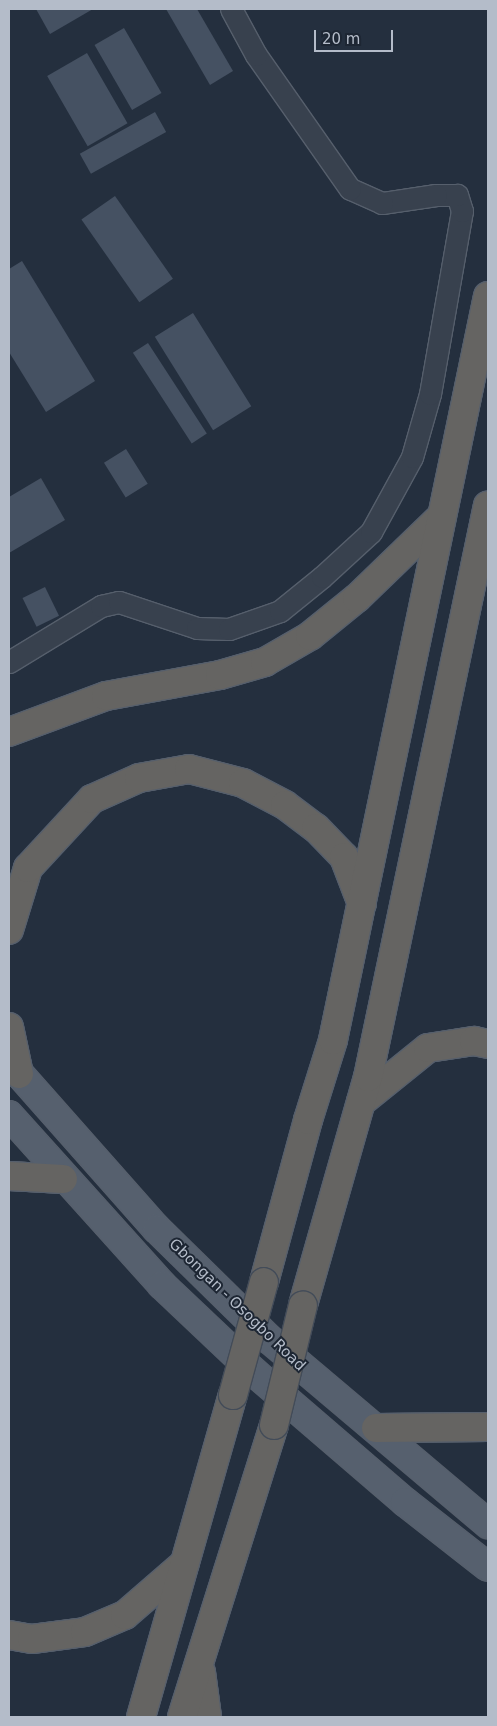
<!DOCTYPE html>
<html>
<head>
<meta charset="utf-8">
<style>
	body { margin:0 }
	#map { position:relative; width:497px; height:1726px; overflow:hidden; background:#242f3e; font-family:"DejaVu Sans",sans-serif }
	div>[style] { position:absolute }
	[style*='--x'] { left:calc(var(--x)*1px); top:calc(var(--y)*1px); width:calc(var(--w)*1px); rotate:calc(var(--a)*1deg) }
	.building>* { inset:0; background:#455162; transform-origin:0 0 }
	.roads { filter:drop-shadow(1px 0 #565f6c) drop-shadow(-1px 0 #565f6c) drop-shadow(0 1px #565f6c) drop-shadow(0 -1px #565f6c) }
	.minor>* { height:21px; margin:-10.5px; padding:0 10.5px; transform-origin:10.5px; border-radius:10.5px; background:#38414e }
	.primary>* { height:28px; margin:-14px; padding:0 14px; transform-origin:14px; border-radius:14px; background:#56606e }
	.trunk>* { height:28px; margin:-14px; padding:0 14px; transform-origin:14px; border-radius:14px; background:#656462 }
	.bridges { filter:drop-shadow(1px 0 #434c59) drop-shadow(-1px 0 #434c59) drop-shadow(0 1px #434c59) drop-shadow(0 -1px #434c59) }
	.trunk-bridge>* { height:28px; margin:-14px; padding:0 14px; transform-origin:14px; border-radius:14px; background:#656462 }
	span { translate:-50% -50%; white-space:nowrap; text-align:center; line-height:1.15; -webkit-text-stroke:4px #1d2633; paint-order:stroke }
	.street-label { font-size:15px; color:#b4bcc9 }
	.frame { position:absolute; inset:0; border:10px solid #b4bcc9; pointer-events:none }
	.scale { position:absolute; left:314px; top:30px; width:79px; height:22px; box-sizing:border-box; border:2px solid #b4bcc9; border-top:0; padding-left:6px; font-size:15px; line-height:18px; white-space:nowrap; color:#b4bcc9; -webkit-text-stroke:4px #1d2633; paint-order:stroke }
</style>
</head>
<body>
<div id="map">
	<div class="building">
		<i style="clip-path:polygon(36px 9px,93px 9px,50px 34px)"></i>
		<i style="clip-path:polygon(166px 9px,197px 9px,233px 71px,210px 85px)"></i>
		<i style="left:124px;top:28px;width:75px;height:34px;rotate:60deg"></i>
		<i style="left:87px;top:53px;width:81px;height:46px;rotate:60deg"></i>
		<i style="left:155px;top:112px;width:23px;height:86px;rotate:61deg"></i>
		<i style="left:115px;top:196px;width:101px;height:41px;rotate:55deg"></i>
		<i style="clip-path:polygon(22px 261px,95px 381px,46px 412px,9px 352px,9px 269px)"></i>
		<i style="left:193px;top:313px;width:110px;height:45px;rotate:58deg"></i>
		<i style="left:148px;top:343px;width:108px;height:18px;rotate:57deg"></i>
		<i style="left:126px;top:449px;width:41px;height:26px;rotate:58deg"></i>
		<i style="clip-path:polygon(41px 478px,65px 520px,9px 553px,9px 497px)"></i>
		<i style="left:45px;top:587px;width:32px;height:25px;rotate:64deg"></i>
	</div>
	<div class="roads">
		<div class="minor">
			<i style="--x:9;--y:662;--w:108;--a:-31.3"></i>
			<i style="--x:101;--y:606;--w:18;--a:-13"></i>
			<i style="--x:119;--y:602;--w:82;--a:18.4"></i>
			<i style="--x:197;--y:628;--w:32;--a:2"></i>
			<i style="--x:229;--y:629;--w:54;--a:-19.4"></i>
			<i style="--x:280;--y:611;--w:54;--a:-39"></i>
			<i style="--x:322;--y:577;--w:67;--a:-42.6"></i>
			<i style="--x:371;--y:532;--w:85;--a:-61.3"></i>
			<i style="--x:412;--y:457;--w:66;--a:-74.1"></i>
			<i style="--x:430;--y:394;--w:186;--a:-80.1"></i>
			<i style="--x:462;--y:211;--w:17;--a:-107"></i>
			<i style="--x:457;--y:195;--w:21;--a:180"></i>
			<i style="--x:436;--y:195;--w:55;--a:171.6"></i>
			<i style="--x:382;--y:203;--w:35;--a:-156"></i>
			<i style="--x:350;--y:189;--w:164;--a:-125"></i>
			<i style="--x:256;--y:55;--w:52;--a:-118.5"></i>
		</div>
		<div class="primary">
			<i style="--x:9;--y:1062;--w:223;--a:48.5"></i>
			<i style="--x:157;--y:1229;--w:157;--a:44.5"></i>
			<i style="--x:269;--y:1339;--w:287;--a:40.2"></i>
			<i style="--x:9;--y:1115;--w:229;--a:48"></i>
			<i style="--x:162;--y:1285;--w:128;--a:43.4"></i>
			<i style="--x:255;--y:1373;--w:198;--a:40.7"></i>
			<i style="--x:405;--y:1502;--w:105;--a:38.1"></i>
		</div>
		<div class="trunk">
			<i style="--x:9;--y:732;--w:103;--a:-20.4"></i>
			<i style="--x:106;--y:696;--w:116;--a:-10.4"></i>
			<i style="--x:220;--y:675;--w:47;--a:-16.1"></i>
			<i style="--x:265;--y:662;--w:52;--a:-30"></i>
			<i style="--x:310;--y:636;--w:60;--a:-39"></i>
			<i style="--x:357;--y:598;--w:118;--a:-44"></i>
			<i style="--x:9;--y:930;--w:65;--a:-73"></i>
			<i style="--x:28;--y:868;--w:94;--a:-47.2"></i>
			<i style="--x:92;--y:799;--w:51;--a:-24.1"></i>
			<i style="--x:139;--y:778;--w:51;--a:-10.2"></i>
			<i style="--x:189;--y:769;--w:56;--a:14.5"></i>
			<i style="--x:243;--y:783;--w:47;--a:27.6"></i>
			<i style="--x:285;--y:805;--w:39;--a:37"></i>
			<i style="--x:316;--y:828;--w:40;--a:46"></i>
			<i style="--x:344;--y:857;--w:50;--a:69"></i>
			<i style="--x:9;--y:1027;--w:48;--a:78"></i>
			<i style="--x:361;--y:1102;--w:86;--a:-38.9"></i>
			<i style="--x:428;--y:1048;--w:47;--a:-8.7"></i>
			<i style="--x:474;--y:1041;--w:14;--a:12"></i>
			<i style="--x:9;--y:1176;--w:54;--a:3.2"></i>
			<i style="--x:264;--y:1282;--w:168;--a:-74.8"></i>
			<i style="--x:308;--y:1120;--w:84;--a:-72.6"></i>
			<i style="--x:333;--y:1040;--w:760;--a:-78.23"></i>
			<i style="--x:303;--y:1305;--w:237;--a:-74.1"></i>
			<i style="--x:368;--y:1077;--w:584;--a:-78.15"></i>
			<i style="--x:376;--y:1428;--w:112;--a:-0.5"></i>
			<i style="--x:9;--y:1635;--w:23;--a:10"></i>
			<i style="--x:32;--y:1639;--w:53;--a:-7.5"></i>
			<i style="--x:85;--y:1632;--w:43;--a:-23"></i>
			<i style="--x:125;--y:1615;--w:79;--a:-40.9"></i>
			<i style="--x:201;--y:1672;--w:45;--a:82.4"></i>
			<i style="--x:141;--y:1717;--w:335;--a:-74.1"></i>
			<i style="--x:182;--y:1717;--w:306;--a:-72.5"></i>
		</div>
	</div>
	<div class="bridges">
		<div class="trunk-bridge">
			<i style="--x:233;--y:1395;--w:117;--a:-74.7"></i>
			<i style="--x:274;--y:1425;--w:123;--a:-76.4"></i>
		</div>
	</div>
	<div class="street-label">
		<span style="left:237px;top:1305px;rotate:44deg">Gbongan - Osogbo Road</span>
	</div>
	<div class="frame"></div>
	<div class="scale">20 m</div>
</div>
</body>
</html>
